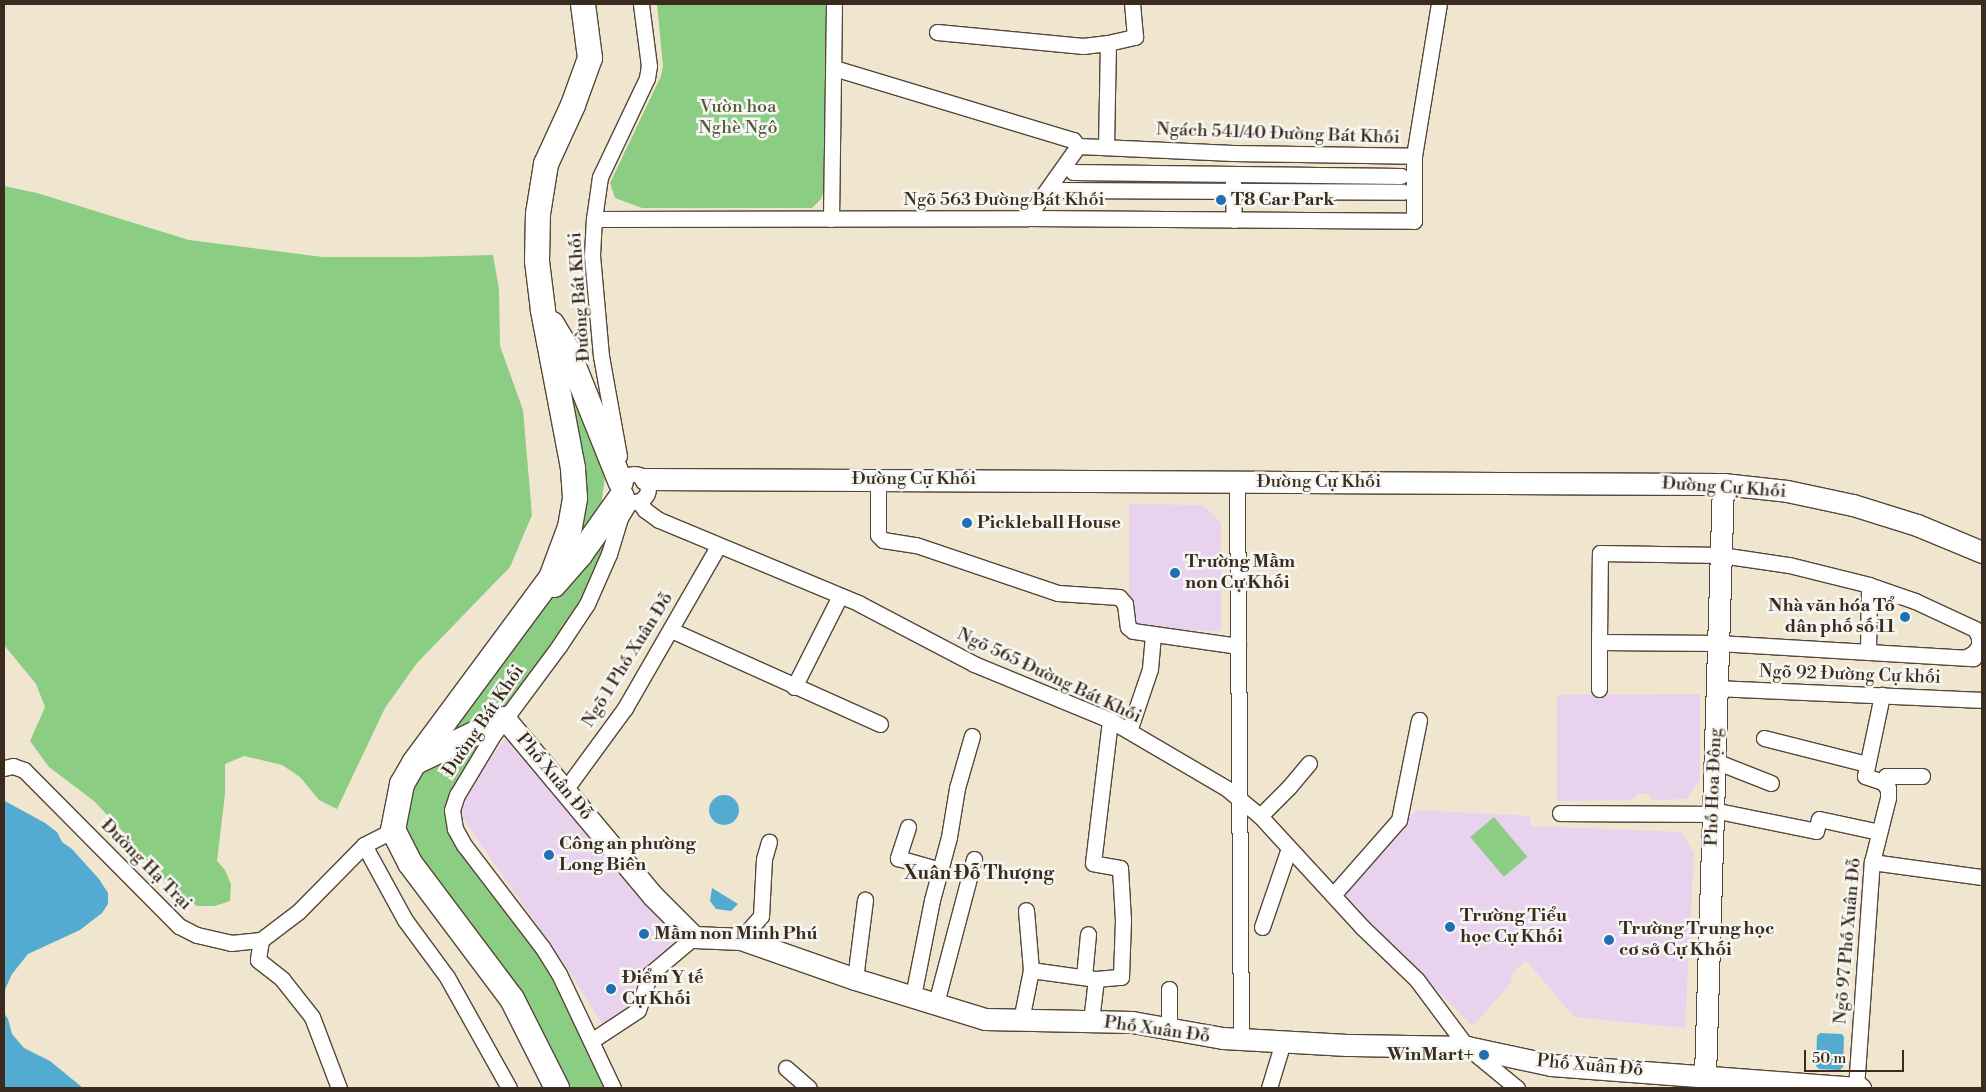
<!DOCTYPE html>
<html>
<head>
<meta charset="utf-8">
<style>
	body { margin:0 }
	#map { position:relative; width:1986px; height:1092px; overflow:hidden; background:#f0e6cf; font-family:"Libre Bodoni",serif }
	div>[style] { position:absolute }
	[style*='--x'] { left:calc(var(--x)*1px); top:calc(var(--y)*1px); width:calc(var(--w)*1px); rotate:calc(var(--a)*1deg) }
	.built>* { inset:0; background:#e8d2ee }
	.green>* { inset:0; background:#8ccd84; transform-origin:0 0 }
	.water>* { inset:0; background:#54abd1 }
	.round { border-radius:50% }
	.roads { filter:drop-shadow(1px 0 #564639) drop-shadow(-1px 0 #564639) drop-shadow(0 1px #564639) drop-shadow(0 -1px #564639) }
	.street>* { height:15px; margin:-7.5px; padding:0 7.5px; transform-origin:7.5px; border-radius:7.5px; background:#fff }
	.street>.ring { margin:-7.5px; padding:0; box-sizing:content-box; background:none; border:15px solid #fff; border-radius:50% }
	.secondary>* { height:21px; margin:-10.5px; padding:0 10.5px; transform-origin:10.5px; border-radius:10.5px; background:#fff }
	.primary>* { height:24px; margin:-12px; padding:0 12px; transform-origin:12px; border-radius:12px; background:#fff }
	.dots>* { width:14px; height:14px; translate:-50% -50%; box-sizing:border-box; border:2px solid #f6f6f2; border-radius:50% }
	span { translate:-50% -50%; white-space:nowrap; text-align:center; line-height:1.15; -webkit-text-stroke:5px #f6f6f2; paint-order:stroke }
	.park-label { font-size:18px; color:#535b3d }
	.street-label { font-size:18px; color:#3b2a1e }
	.poi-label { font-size:18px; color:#3b2a1e; font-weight:700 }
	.left { translate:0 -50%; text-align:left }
	.right { translate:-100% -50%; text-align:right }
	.neighbourhood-label { font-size:19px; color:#3b2a1e; font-weight:700 }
	.frame { position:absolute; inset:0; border:5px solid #3b2a1e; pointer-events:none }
	.scale { position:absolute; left:1804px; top:1050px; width:100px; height:22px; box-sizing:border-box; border:2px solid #3b2a1e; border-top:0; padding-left:6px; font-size:15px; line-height:18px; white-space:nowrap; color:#3b2a1e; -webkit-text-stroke:4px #f6f6f2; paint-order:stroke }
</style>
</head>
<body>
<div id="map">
	<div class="built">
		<i style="clip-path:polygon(1129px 504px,1203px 505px,1221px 523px,1221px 631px,1144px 629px,1129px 623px)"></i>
		<i style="clip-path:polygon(1700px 694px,1700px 780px,1686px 799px,1653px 800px,1648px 794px,1638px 794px,1632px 800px,1557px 801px,1557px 695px)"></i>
		<i style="clip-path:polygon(509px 734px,683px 940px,635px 1007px,605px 1028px,567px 968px,464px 820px,462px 811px,463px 799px,468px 789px)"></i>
		<i style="clip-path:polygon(1417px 810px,1530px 816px,1530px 826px,1681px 832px,1694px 853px,1685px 1028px,1574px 1017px,1526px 960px,1511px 976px,1512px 982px,1473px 1026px,1340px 894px)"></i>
	</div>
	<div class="green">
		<i style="clip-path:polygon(657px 4px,829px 4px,824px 190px,821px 199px,812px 208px,642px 208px,615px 198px,610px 183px,661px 76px,663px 66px)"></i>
		<i style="clip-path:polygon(4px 186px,37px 193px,189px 240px,323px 257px,417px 257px,493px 255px,499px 289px,500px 346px,523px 410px,532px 515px,510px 567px,417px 663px,385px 708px,337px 809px,319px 800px,300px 777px,282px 765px,244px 756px,225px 764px,225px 794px,217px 861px,225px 870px,231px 884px,230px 901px,215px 906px,197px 906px,160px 878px,127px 836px,94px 801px,49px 767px,30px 741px,45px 707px,36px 684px,4px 645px)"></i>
		<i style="clip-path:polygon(558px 349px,606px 470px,601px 506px,559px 565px,565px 552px)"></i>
		<i style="clip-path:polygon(612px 521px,593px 579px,560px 633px,508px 706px,431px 747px)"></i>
		<i style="clip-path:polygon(491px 734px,446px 810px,541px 954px,609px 1088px,567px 1088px,433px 886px,402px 830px,416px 768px)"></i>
		<i style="left:1494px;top:817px;width:52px;height:31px;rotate:50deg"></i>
	</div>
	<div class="water">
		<i class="round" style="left:709px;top:795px;width:30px;height:30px"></i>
		<i style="clip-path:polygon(5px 801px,45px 823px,57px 832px,62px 842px,72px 849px,99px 879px,108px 893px,108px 904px,102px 913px,80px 930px,28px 954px,12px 974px,4px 992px)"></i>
		<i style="clip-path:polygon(712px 888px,738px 904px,731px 911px,716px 909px,710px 901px)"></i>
		<i style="clip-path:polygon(4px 1013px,8px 1019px,12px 1034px,24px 1048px,50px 1061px,83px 1088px,4px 1088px)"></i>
		<i style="clip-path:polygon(1820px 1033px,1842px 1034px,1844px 1037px,1843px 1067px,1840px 1070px,1819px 1069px,1816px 1066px,1817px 1036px)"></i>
	</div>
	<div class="roads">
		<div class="street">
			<i style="--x:937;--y:32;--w:147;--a:5.5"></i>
			<i style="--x:1083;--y:46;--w:25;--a:-7"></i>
			<i style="--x:834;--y:68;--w:250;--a:16.8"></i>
			<i style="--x:1073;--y:140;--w:8;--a:50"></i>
			<i style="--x:1078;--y:146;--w:155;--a:2.6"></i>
			<i style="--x:1233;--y:153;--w:181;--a:0.9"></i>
			<i style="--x:1106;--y:147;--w:104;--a:-88.9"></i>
			<i style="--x:1108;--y:43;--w:28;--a:-13"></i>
			<i style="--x:1135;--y:37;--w:33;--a:-95"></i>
			<i style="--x:1073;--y:172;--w:328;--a:0.7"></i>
			<i style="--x:1233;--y:181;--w:39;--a:89"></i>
			<i style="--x:1062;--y:190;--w:341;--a:0.3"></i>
			<i style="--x:1027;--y:218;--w:88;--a:-54.7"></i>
			<i style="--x:594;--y:219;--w:433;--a:-0.1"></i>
			<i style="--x:1027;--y:218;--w:387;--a:0.4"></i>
			<i style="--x:1414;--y:221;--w:65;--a:-90"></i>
			<i style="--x:1414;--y:156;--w:154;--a:-80.7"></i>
			<i style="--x:831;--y:219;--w:215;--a:-89.2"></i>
			<i style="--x:619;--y:456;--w:102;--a:-100.2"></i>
			<i style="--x:601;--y:356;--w:101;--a:-95.1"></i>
			<i style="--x:592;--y:255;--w:36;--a:-87"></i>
			<i style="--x:594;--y:219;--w:42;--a:-81.9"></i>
			<i style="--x:600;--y:177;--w:110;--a:-64.6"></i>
			<i style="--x:647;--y:78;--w:12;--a:-81"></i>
			<i style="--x:649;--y:66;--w:63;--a:-97.4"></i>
			<i class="ring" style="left:620px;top:474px;width:13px;height:13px"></i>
			<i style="--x:878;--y:479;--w:56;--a:90"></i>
			<i style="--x:878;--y:535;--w:7;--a:45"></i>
			<i style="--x:883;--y:540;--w:33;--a:9"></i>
			<i style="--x:916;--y:545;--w:150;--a:18.7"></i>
			<i style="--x:1058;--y:593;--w:61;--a:3.8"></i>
			<i style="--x:1119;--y:597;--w:9;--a:49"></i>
			<i style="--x:1125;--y:604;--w:23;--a:83"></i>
			<i style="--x:1128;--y:627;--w:6;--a:39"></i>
			<i style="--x:1133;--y:631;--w:106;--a:8.1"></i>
			<i style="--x:1237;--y:481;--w:558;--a:89.59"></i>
			<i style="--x:639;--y:502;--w:10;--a:53"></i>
			<i style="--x:645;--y:510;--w:17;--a:36"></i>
			<i style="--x:659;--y:520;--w:216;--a:22.6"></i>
			<i style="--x:858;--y:603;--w:131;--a:27.7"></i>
			<i style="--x:974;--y:664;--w:147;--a:22.4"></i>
			<i style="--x:1110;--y:720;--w:134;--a:30.4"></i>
			<i style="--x:1226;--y:788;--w:44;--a:39.5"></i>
			<i style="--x:1260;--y:816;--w:151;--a:47.4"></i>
			<i style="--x:1362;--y:927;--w:76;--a:43.9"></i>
			<i style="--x:1417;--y:980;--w:84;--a:53.3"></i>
			<i style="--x:1467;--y:1047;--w:65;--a:39.4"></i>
			<i style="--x:671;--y:630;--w:229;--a:24.2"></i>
			<i style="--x:1599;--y:642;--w:89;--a:-89.4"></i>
			<i style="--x:1600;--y:553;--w:121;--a:0.9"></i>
			<i style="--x:1721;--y:555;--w:69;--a:8.4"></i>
			<i style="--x:1789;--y:565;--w:82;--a:14"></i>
			<i style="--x:1869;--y:585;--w:49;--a:19.2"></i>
			<i style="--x:1915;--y:601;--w:66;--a:25"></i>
			<i style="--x:1975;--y:629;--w:9;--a:63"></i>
			<i style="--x:1979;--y:637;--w:9;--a:90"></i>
			<i style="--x:1979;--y:646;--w:9;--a:126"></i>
			<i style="--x:1974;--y:653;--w:9;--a:153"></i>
			<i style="--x:1868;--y:652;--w:67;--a:-89.1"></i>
			<i style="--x:794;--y:687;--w:102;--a:-63.2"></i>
			<i style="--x:1717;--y:688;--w:265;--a:2.6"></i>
			<i style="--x:1599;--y:689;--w:47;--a:-90"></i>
			<i style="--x:1599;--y:642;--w:119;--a:0.5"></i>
			<i style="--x:1718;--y:643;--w:256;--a:3.4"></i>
			<i style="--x:1129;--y:731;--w:65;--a:-71.3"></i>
			<i style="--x:1150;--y:669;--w:35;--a:-85"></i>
			<i style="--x:1764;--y:738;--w:106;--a:14.2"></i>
			<i style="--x:1715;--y:761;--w:60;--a:21.4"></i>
			<i style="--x:4;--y:768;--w:9;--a:-13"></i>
			<i style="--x:13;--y:766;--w:12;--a:20"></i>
			<i style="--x:24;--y:770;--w:220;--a:45.2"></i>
			<i style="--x:179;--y:926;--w:20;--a:27"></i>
			<i style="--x:197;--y:935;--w:35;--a:13"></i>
			<i style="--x:231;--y:943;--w:30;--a:-6"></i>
			<i style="--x:261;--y:940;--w:48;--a:-37.3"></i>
			<i style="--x:299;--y:911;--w:93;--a:-45.4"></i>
			<i style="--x:364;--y:845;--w:33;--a:-27"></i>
			<i style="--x:1888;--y:789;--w:13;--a:-99"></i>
			<i style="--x:1886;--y:776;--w:36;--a:0"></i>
			<i style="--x:565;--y:790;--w:102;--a:-53.8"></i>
			<i style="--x:625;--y:708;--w:187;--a:-60.1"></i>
			<i style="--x:1713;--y:810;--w:105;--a:11.5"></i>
			<i style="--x:1816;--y:831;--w:12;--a:-76"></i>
			<i style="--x:1819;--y:819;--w:61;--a:12.2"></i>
			<i style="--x:1560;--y:813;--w:153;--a:0.4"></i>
			<i style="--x:1260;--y:816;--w:41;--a:-45"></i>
			<i style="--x:1289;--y:787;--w:31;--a:-50"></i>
			<i style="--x:908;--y:827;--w:33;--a:108"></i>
			<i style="--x:898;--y:858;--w:44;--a:15.9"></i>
			<i style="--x:364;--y:845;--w:85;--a:61.3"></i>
			<i style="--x:405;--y:920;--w:71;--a:53.6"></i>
			<i style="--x:447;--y:977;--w:127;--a:60.8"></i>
			<i style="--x:1872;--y:862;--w:111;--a:7.8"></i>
			<i style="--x:1333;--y:895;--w:100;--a:-48.7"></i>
			<i style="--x:1399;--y:820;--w:102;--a:-78.7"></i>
			<i style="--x:1262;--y:927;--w:83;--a:-71.1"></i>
			<i style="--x:741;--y:939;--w:30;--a:-49"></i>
			<i style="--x:761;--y:916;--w:57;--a:-87"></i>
			<i style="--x:764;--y:859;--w:18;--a:-74"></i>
			<i style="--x:261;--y:940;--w:20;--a:99"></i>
			<i style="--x:258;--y:960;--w:31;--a:38"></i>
			<i style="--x:282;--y:979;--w:48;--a:51.7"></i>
			<i style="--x:312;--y:1017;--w:76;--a:69.2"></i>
			<i style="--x:1031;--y:970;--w:66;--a:7.9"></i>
			<i style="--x:1084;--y:977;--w:43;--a:-84.7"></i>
			<i style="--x:855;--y:979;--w:80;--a:-82.8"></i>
			<i style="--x:1169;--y:989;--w:40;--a:90"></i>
			<i style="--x:913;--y:996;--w:98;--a:-78.8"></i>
			<i style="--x:932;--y:900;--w:65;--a:-74.9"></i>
			<i style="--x:949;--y:837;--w:50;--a:-80.7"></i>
			<i style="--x:957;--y:788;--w:54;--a:-73.9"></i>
			<i style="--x:936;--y:1003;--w:149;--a:-75.2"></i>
			<i style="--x:1021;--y:1020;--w:51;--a:-78.7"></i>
			<i style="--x:1031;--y:970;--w:60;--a:-94.8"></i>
			<i style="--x:1091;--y:1021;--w:42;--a:-83.2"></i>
			<i style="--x:1096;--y:979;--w:25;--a:-5"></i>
			<i style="--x:1121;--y:977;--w:57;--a:-88"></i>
			<i style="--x:1123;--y:920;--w:52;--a:-93.3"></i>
			<i style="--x:1120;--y:868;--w:27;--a:-170"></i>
			<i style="--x:1093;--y:863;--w:144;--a:-83.2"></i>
			<i style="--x:591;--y:1041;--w:56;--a:-33.4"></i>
			<i style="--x:638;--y:1010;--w:38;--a:-72"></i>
			<i style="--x:650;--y:974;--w:57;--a:-40.1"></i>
			<i style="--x:786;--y:1068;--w:30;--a:41"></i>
			<i style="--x:613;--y:1088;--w:126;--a:-115.3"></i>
			<i style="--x:559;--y:974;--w:32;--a:-122"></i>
			<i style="--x:542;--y:947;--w:128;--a:-127.4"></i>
			<i style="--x:464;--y:845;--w:18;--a:-119"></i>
			<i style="--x:455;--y:829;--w:19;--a:-99"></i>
			<i style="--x:452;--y:810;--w:16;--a:-72"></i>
			<i style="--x:457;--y:795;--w:70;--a:-59"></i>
			<i style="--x:493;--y:735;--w:111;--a:-53.4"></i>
			<i style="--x:559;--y:646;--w:50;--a:-56.3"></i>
			<i style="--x:587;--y:604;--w:55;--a:-66.3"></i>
			<i style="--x:609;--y:554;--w:38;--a:-73"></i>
			<i style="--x:620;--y:518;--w:17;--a:-59"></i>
			<i style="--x:1269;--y:1088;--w:48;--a:-73.1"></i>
			<i style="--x:1856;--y:1088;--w:227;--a:-86"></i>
			<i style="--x:1872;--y:862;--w:66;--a:-76"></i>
			<i style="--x:1888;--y:798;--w:9;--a:-90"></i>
			<i style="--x:1888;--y:789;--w:9;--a:-126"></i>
			<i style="--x:1883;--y:782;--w:19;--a:-162"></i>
			<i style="--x:1865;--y:776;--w:83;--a:-78.1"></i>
		</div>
		<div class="secondary">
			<i style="--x:645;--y:479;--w:1078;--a:0.27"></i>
			<i style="--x:1723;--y:484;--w:64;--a:6.2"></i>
			<i style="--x:1787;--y:491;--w:67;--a:12"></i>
			<i style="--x:1853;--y:505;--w:67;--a:17.4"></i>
			<i style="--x:1917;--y:525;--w:70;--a:22.6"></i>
			<i style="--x:505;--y:719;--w:231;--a:50.1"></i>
			<i style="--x:653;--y:896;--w:58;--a:45"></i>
			<i style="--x:694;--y:937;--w:47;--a:2.4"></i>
			<i style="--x:741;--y:939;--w:121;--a:19.3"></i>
			<i style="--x:855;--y:979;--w:136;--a:17.1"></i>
			<i style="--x:985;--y:1019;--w:147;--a:1.2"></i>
			<i style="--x:1132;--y:1022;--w:92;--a:10"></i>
			<i style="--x:1223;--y:1038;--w:124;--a:3.2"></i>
			<i style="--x:1347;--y:1045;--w:120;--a:1"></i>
			<i style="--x:1467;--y:1047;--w:86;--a:12.1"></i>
			<i style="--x:1551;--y:1065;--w:310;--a:4.3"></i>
			<i style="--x:1711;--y:1087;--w:13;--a:-119"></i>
			<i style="--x:1705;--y:1076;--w:592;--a:-88.26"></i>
		</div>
		<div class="primary">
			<i style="--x:552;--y:324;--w:29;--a:59"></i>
			<i style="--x:567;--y:349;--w:144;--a:68.1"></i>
			<i style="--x:554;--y:585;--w:40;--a:-49"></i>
			<i style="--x:580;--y:555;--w:72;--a:-54.6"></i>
			<i style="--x:418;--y:761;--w:97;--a:-25.8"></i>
			<i style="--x:557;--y:1088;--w:100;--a:-116.8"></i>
			<i style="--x:512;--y:999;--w:170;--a:-126.9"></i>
			<i style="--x:410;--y:863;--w:37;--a:-117"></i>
			<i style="--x:393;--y:830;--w:47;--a:-78.9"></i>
			<i style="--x:402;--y:784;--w:24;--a:-60"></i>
			<i style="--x:414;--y:763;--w:230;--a:-53.5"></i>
			<i style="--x:551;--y:578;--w:54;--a:-69.6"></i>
			<i style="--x:570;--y:527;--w:29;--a:-80"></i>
			<i style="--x:575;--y:498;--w:30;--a:-94"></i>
			<i style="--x:573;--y:468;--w:161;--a:-100.8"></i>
			<i style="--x:543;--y:310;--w:49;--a:-97"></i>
			<i style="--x:537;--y:261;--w:47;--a:-88.8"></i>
			<i style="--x:538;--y:214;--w:51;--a:-80.9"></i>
			<i style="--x:546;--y:164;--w:65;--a:-65.4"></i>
			<i style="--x:573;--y:105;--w:50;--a:-70.1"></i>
			<i style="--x:590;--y:58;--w:54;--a:-97.4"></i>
		</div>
	</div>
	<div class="dots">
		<i style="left:1221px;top:200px;background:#1f6fb2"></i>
		<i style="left:967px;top:523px;background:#1f6fb2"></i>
		<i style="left:1175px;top:573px;background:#1f6fb2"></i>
		<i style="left:1905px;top:617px;background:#1f6fb2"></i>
		<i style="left:549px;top:855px;background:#1f6fb2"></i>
		<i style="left:1450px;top:927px;background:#1f6fb2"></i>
		<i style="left:644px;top:934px;background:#1f6fb2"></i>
		<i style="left:1609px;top:940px;background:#1f6fb2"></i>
		<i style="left:611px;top:989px;background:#1f6fb2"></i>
		<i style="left:1484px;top:1055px;background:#1f6fb2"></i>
	</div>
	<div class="park-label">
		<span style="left:738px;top:118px">Vườn hoa<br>Nghè Ngô</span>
	</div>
	<div class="street-label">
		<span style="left:1278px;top:134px;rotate:2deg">Ngách 541/40 Đường Bát Khối</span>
		<span style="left:1004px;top:200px">Ngõ 563 Đường Bát Khối</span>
		<span style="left:580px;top:297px;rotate:-94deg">Đường Bát Khối</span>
		<span style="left:914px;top:479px">Đường Cự Khối</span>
		<span style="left:1319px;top:482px">Đường Cự Khối</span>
		<span style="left:1724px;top:488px;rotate:4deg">Đường Cự Khối</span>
		<span style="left:628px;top:660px;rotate:-58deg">Ngõ 1 Phố Xuân Đỗ</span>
		<span style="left:1850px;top:675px;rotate:2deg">Ngõ 92 Đường Cự khối</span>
		<span style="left:1049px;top:676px;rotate:25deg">Ngõ 565 Đường Bát Khối</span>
		<span style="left:484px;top:721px;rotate:-56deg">Đường Bát Khối</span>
		<span style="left:554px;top:777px;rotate:50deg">Phố Xuân Đỗ</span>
		<span style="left:1714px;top:787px;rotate:-88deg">Phố Hoa Động</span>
		<span style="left:146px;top:865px;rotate:45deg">Đường Hạ Trại</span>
		<span style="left:1848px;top:941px;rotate:-85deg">Ngõ 97 Phố Xuân Đỗ</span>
		<span style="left:1157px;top:1030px;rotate:8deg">Phố Xuân Đỗ</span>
		<span style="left:1590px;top:1066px;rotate:5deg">Phố Xuân Đỗ</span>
	</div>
	<div class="poi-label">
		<span class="left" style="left:1231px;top:200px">T8 Car Park</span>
		<span class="left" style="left:977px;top:523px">Pickleball House</span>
		<span class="left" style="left:1185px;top:573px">Trường Mầm<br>non Cự Khối</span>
		<span class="right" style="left:1895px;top:617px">Nhà văn hóa Tổ<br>dân phố số 11</span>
		<span class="left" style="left:559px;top:855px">Công an phường<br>Long Biên</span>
		<span class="left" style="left:1460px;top:927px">Trường Tiểu<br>học Cự Khối</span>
		<span class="left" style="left:1619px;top:940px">Trường Trung học<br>cơ sở Cự Khối</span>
		<span class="left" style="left:654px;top:934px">Mầm non Minh Phú</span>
		<span class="left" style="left:622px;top:989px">Điểm Y tế<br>Cự Khối</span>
		<span class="right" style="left:1474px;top:1055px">WinMart+</span>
	</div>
	<div class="neighbourhood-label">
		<span style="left:979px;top:874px">Xuân Đỗ Thượng</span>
	</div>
	<div class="frame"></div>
	<div class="scale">50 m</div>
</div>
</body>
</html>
